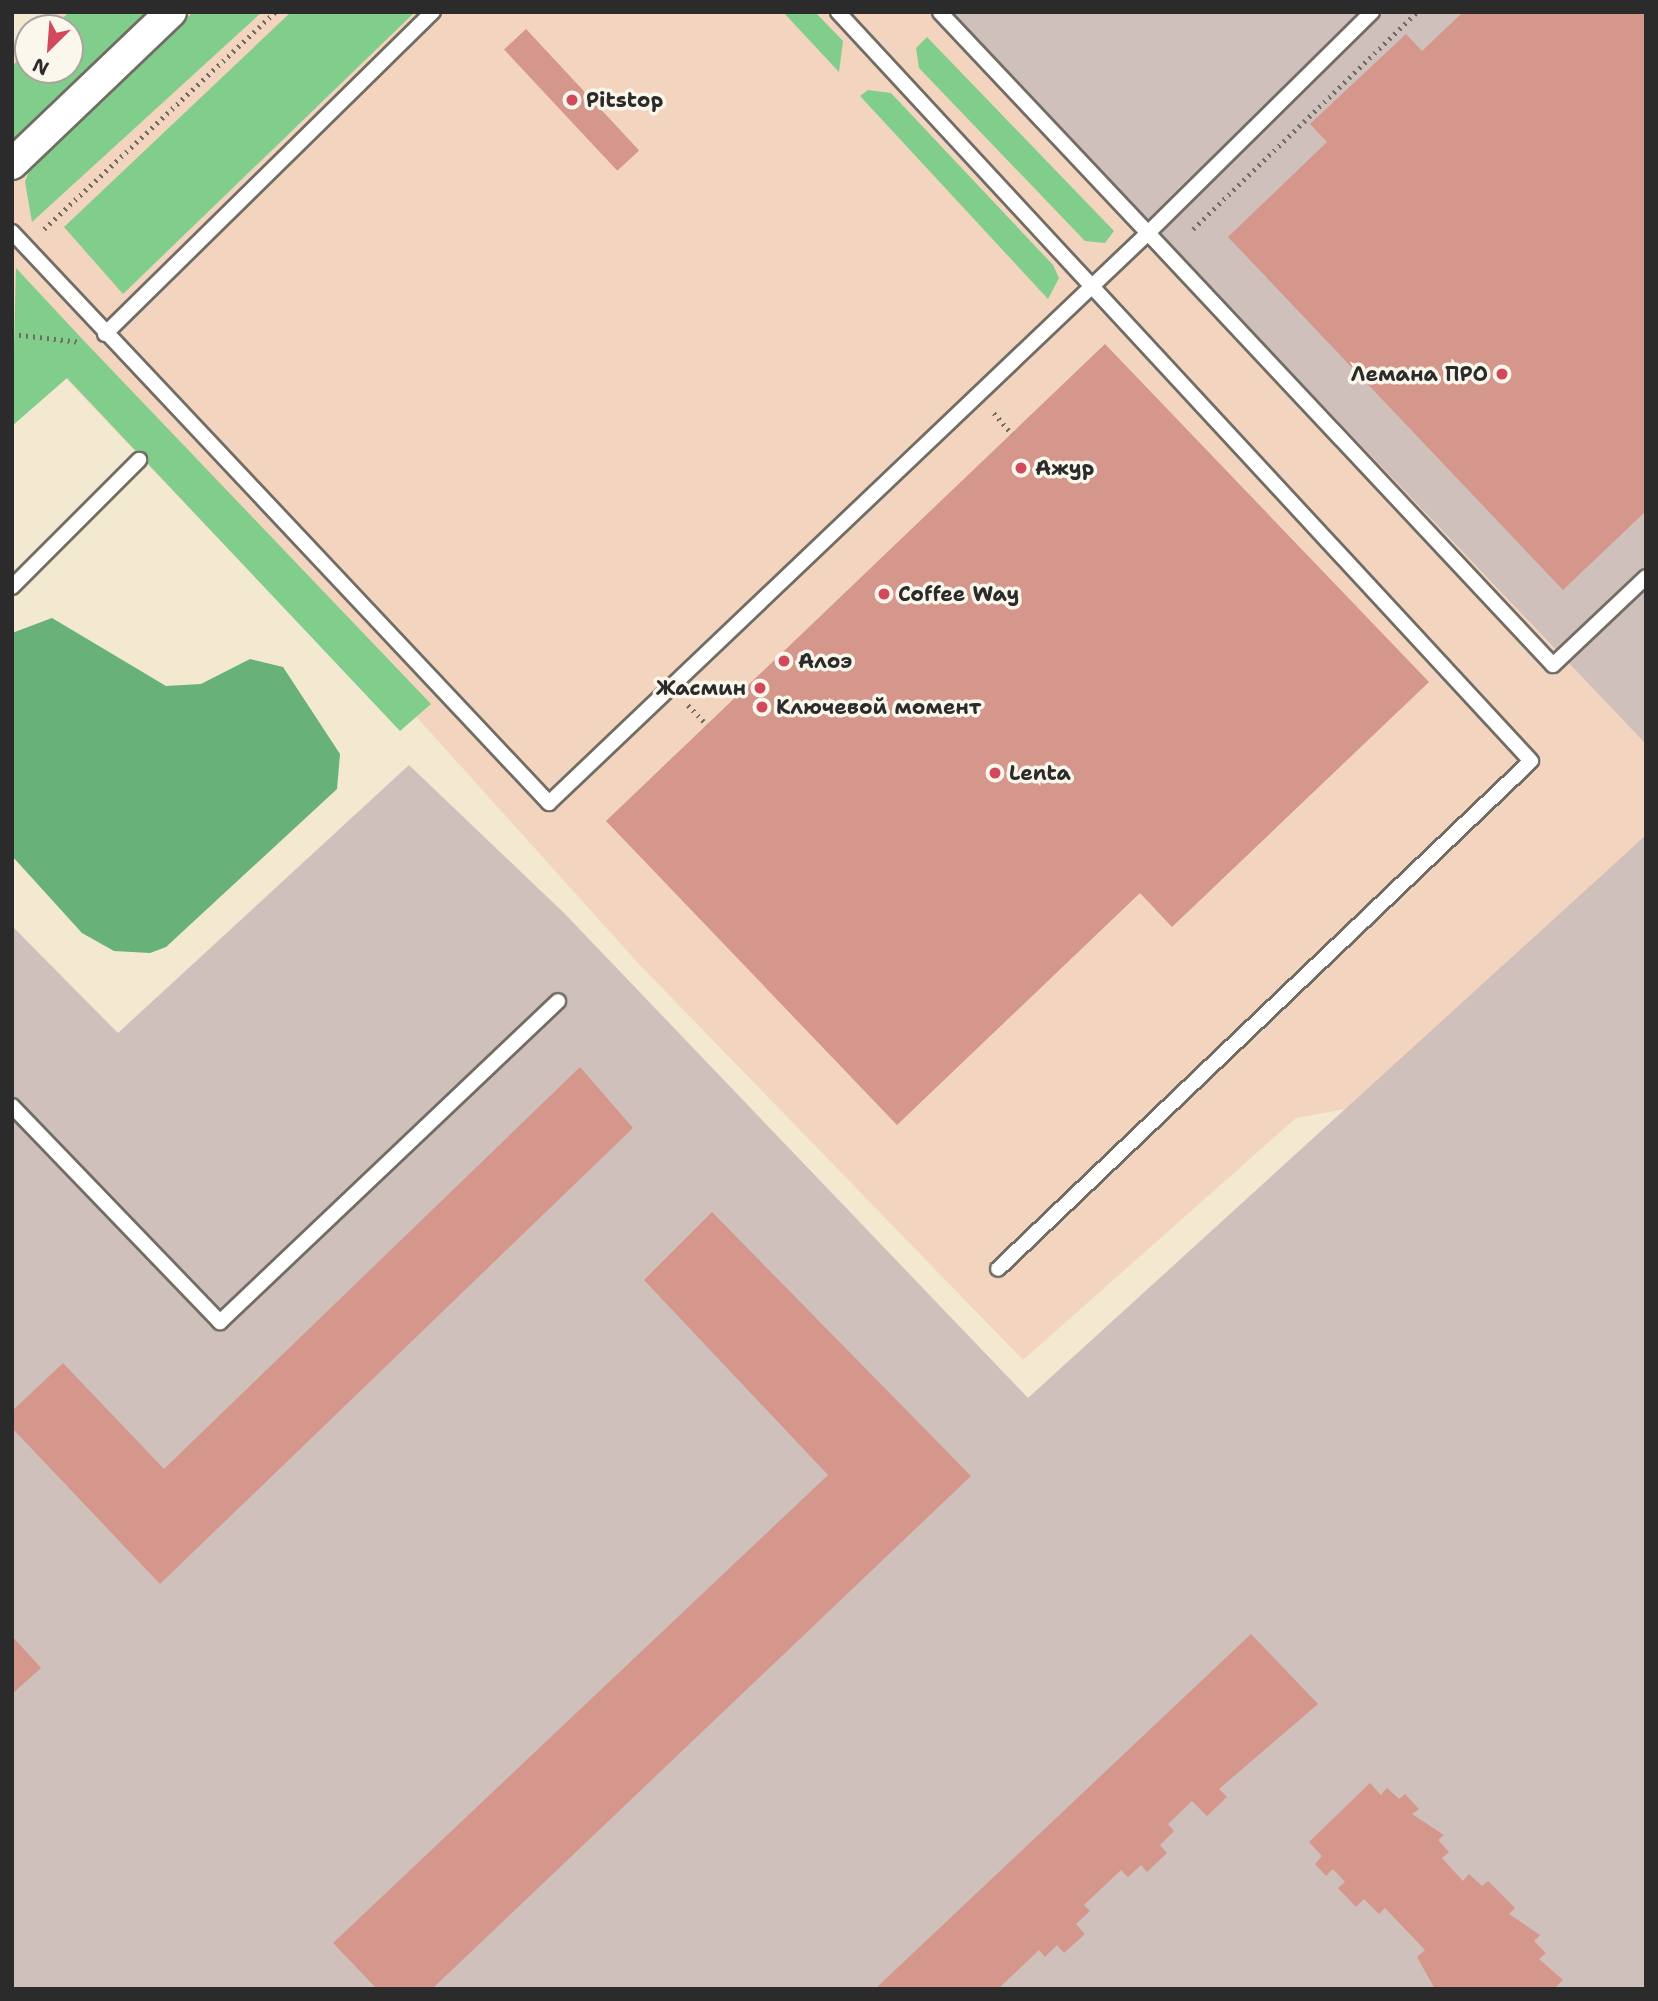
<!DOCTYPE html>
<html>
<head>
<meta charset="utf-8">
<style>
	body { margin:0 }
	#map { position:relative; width:1658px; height:2001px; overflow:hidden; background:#f3e8d0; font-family:"Shantell Sans",sans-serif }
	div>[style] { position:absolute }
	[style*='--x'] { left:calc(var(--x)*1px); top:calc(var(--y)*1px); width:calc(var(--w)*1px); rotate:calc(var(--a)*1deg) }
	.built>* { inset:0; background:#f3d4bf }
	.industrial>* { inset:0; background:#cfc0bb }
	.green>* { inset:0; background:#81ce8c }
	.forest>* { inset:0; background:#68b178 }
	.building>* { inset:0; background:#d5978c; transform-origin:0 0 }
	.path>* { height:4.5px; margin-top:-2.25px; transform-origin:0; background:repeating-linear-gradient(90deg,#716d65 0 2px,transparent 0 7px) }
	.roads { filter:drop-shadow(2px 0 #716d65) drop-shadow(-2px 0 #716d65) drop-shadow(0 2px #716d65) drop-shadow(0 -2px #716d65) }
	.service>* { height:14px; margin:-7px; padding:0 7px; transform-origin:7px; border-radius:7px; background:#fff }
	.minor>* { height:30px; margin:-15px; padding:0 15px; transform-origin:15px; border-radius:15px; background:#fff }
	.dots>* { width:19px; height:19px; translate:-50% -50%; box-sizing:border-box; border:4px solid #fbf7ec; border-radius:50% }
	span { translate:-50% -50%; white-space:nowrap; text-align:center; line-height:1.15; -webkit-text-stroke:7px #fbf7ec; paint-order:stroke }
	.poi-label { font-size:21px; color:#2b2b2b; font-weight:700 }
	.left { translate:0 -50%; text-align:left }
	.right { translate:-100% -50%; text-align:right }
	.frame { position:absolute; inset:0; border:14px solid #2b2b2b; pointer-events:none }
	.north { position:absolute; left:14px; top:14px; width:70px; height:70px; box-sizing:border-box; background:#fbf7ec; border:2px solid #a8a59f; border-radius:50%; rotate:205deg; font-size:19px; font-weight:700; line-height:28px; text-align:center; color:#2b2b2b }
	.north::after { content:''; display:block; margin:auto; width:24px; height:32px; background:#d1495b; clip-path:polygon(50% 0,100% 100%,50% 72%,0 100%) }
</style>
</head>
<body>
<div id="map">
	<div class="built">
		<i style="clip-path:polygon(47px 12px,1646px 12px,1646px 925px,1471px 1086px,1296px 1118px,1023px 1360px,637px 962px,305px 593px,287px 611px,12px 322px,12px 45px,28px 30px,28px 70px,70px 70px,70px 28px,30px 28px)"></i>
	</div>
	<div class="industrial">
		<i style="clip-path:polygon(948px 12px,1646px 12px,1646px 744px)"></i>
		<i style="clip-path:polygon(409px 765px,564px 913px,1028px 1398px,1646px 835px,1646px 1989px,12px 1989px,12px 926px,118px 1033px)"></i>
	</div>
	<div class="green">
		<i style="clip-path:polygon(69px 12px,160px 12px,12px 153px,12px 66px,28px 51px,28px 70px,70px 70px,70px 28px,52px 28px)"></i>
		<i style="clip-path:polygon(193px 12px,262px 12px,32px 222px,25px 182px,32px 163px)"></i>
		<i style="clip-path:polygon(291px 12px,415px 12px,123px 294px,64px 227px)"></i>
		<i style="clip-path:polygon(783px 12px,815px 12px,843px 41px,839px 72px)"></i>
		<i style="clip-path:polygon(927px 37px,1114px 231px,1105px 243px,1085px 241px,919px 68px,916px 48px)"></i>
		<i style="clip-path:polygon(868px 90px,891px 93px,1053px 265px,1059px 278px,1048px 299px,860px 96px)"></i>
		<i style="clip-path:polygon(16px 268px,86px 343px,431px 704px,400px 731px,67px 378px,12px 426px)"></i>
	</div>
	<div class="forest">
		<i style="clip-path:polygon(52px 618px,166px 686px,201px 684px,250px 659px,283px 667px,340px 754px,337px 789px,166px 947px,150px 953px,114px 951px,82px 933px,12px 856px,12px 633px)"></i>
	</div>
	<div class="building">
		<i style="clip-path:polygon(1463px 12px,1646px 12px,1646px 511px,1563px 590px,1228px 237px,1327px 142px,1310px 124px,1406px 34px,1422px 51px)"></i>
		<i style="left:526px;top:29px;width:166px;height:30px;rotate:47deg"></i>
		<i style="clip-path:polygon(1105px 344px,1429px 682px,1172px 927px,1140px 893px,897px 1125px,606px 821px)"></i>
		<i style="clip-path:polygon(580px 1067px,633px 1128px,160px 1584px,12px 1428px,12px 1411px,63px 1363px,164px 1469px)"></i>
		<i style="clip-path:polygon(712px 1212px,971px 1476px,432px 1989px,377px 1989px,333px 1943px,828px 1475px,644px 1280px)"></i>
		<i style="clip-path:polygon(1251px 1634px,1318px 1704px,1219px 1789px,1227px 1797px,1207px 1816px,1192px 1801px,1168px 1824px,1174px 1831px,1160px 1845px,1167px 1853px,1147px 1872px,1141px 1865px,1128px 1877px,1121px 1870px,1084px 1905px,1090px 1911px,1076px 1924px,1085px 1934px,1064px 1953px,1057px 1945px,1045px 1957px,1039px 1950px,998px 1989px,875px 1989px)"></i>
		<i style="clip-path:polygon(12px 1636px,41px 1668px,12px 1694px)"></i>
		<i style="clip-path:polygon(1370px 1783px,1381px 1795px,1387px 1788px,1399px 1799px,1405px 1794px,1419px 1809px,1412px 1814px,1444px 1835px,1438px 1840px,1449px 1852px,1442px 1858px,1463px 1881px,1469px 1874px,1482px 1886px,1488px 1881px,1515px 1908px,1509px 1914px,1540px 1935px,1534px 1941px,1546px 1953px,1539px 1959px,1563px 1980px,1554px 1989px,1435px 1989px,1417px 1957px,1425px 1950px,1385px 1908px,1379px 1914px,1364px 1899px,1356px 1907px,1338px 1888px,1345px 1882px,1333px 1869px,1326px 1876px,1315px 1864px,1322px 1856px,1309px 1842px)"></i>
	</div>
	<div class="path">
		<i style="--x:44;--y:229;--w:317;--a:-43.2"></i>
		<i style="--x:1193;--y:229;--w:312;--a:-44.1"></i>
		<i style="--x:12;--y:334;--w:69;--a:6.6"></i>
		<i style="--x:994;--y:413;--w:28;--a:49"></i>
		<i style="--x:688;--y:705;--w:28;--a:46"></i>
	</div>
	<div class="roads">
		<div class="service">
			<i style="--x:838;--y:12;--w:1020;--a:47.22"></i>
			<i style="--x:1531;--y:761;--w:736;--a:136.38"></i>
			<i style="--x:1372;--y:12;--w:315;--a:135.4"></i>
			<i style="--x:1148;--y:233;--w:592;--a:46.85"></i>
			<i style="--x:1553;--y:665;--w:128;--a:-43.4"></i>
			<i style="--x:12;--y:232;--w:784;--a:46.76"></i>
			<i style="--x:549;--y:803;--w:827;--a:-43.58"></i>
			<i style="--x:1148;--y:233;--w:303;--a:-133.3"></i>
			<i style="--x:105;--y:334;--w:460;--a:-44.5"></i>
			<i style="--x:12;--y:587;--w:180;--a:-45"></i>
			<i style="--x:12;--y:1106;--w:300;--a:46.1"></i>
			<i style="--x:220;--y:1322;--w:466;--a:-43.5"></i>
		</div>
		<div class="minor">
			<i style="--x:12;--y:164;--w:220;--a:-43.7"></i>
		</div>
	</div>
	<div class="dots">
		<i style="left:572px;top:100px;background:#d1495b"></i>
		<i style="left:1502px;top:374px;background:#d1495b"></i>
		<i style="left:1021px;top:468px;background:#d1495b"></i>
		<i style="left:884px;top:594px;background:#d1495b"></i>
		<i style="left:784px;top:661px;background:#d1495b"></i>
		<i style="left:760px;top:688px;background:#d1495b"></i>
		<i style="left:762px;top:707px;background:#d1495b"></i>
		<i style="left:995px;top:773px;background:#d1495b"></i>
	</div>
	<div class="poi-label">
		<span class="left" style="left:586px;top:100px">Pitstop</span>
		<span class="right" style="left:1488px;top:374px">Лемана ПРО</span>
		<span class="left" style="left:1035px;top:468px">Ажур</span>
		<span class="left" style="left:898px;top:594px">Coffee Way</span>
		<span class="left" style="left:798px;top:661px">Алоэ</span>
		<span class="right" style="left:746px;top:688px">Жасмин</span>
		<span class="left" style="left:776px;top:707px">Ключевой момент</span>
		<span class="left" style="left:1009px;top:773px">Lenta</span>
	</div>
	<div class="frame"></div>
	<div class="north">N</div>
</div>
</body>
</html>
